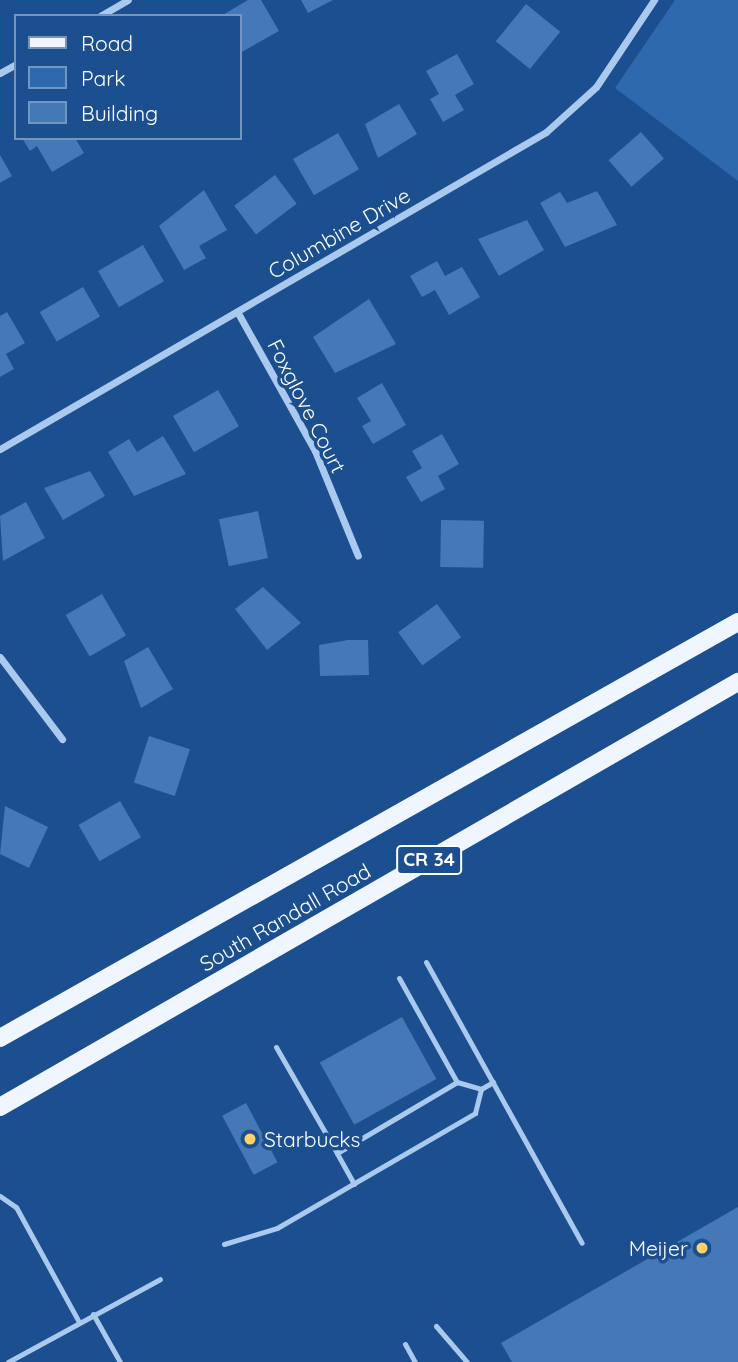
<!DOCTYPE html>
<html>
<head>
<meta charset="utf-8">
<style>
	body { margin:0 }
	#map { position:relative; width:738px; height:1362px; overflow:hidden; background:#1b4f8f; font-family:Quicksand,sans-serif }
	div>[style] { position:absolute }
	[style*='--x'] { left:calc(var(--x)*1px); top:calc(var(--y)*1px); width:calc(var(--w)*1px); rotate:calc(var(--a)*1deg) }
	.green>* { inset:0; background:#2e69ad }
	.building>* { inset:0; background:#4478b7; transform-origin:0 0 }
	.lane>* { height:5px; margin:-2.5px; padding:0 2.5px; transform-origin:2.5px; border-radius:2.5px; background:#a9c9ee }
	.street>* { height:7px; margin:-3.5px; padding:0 3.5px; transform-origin:3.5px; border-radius:3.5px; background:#a9c9ee }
	.primary>* { height:18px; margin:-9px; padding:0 9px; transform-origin:9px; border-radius:9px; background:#f0f6ff }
	.dots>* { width:19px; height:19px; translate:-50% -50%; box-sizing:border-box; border:4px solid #1b4f8f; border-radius:50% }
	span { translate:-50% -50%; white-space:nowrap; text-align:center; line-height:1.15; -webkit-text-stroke:7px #1b4f8f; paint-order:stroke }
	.shield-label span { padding:2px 5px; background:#1b4f8f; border:2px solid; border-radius:5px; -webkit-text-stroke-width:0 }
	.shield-label { font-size:19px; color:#fff; font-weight:700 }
	.street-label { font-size:21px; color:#fff }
	.poi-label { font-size:21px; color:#fff }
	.left { translate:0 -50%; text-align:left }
	.right { translate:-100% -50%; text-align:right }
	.legend { position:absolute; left:14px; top:14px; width:228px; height:126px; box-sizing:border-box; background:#1b4f8f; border:2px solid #7695bc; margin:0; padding:9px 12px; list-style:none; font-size:21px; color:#fff }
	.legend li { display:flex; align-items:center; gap:14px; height:35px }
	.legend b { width:35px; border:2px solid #7695bc }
</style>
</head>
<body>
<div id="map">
	<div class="green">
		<i style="clip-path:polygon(675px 0,738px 0,738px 181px,615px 88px)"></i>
	</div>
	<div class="building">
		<i style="clip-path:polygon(248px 0,261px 0,279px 31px,240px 53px,240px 16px,221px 16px)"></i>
		<i style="clip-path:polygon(301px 0,333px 0,308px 13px)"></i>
		<i style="left:526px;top:4px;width:44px;height:48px;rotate:39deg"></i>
		<i style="clip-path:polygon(457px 54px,474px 84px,455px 95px,464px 110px,443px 122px,430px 99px,439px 94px,426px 71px)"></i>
		<i style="clip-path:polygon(399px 104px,417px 134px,378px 158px,365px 124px)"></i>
		<i style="left:641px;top:132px;width:35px;height:43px;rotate:49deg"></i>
		<i style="left:338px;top:133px;width:42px;height:52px;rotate:60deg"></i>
		<i style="clip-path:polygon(22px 138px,75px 138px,84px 153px,52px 172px,37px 146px,30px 151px)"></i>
		<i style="clip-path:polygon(0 155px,12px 176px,0 183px)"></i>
		<i style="left:275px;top:175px;width:36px;height:51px;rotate:53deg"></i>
		<i style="clip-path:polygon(204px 190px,227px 230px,199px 246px,206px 258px,184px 270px,159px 226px)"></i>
		<i style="clip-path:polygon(597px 191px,617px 225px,565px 247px,540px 203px,560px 192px,567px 203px)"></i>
		<i style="clip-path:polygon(527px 220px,544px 250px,499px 276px,478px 239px)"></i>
		<i style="left:143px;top:245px;width:42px;height:52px;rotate:60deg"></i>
		<i style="clip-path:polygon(437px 261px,445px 276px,462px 267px,480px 297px,449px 315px,435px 290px,422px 297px,410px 276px)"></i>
		<i style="left:83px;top:287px;width:34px;height:50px;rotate:60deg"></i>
		<i style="clip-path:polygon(369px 299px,396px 344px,335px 373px,313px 337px)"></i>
		<i style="clip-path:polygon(7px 312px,25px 343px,6px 354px,14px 369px,0 377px,0 316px)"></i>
		<i style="clip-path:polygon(382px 383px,406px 425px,373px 444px,362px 426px,371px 421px,357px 398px)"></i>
		<i style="left:218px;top:390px;width:42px;height:52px;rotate:60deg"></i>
		<i style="clip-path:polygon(442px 434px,459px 464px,438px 476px,445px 489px,421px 502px,406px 477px,422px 468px,412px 451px)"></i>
		<i style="clip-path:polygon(163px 436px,186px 474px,134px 496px,108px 452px,129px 439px,137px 452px)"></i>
		<i style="clip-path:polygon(90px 471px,105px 496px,63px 520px,44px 488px)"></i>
		<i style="clip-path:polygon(26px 502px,45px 538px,3px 561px,0 516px)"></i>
		<i style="left:258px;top:511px;width:48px;height:40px;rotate:78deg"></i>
		<i style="left:441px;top:520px;width:43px;height:47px;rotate:1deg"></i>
		<i style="clip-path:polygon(263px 587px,301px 623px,267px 650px,235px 609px)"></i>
		<i style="left:102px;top:594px;width:48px;height:42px;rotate:60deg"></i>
		<i style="left:437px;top:604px;width:41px;height:48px;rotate:54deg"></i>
		<i style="clip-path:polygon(348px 640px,368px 640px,369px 675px,320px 676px,319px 645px)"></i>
		<i style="clip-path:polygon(148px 647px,173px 689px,141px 708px,124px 661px)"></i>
		<i style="left:149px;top:736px;width:43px;height:49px;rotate:18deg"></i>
		<i style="left:120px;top:801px;width:42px;height:48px;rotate:60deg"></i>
		<i style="clip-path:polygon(5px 806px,48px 827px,29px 868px,0 854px)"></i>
		<i style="left:402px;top:1017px;width:71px;height:94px;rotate:61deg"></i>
		<i style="left:246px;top:1103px;width:67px;height:27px;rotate:62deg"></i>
		<i style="clip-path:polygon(738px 1207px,738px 1362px,512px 1362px,501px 1343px)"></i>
	</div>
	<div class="lane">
		<i style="--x:426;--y:962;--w:321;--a:61"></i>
		<i style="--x:399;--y:978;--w:119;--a:60.9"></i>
		<i style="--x:276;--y:1047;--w:122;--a:60.1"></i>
		<i style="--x:354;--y:1184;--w:35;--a:-119"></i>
		<i style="--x:337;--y:1153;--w:139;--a:-30.6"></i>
		<i style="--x:457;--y:1082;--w:25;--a:16"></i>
		<i style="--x:0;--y:1196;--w:19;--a:35"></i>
		<i style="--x:16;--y:1207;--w:131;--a:61.3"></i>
		<i style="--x:224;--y:1244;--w:55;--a:-16.8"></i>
		<i style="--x:277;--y:1228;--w:229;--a:-30.1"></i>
		<i style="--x:475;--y:1113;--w:25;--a:-76"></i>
		<i style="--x:481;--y:1089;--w:14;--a:-30"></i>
		<i style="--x:93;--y:1314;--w:55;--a:60.6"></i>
		<i style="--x:436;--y:1326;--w:48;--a:49.3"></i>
		<i style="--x:405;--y:1344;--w:21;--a:61"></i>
		<i style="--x:8;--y:1362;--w:173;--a:-28.6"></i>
	</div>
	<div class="street">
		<i style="--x:100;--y:16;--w:32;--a:-30"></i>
		<i style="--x:0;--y:73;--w:18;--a:-29"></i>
		<i style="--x:238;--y:313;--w:158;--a:60.8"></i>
		<i style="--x:315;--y:451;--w:113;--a:67.7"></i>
		<i style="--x:0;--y:449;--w:631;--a:-30.14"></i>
		<i style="--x:546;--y:132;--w:67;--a:-42"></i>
		<i style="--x:596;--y:87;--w:105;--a:-56.3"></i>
		<i style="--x:0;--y:657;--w:103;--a:52.9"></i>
	</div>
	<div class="primary">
		<i style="--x:0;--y:1038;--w:847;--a:-29.41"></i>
		<i style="--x:0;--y:1107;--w:852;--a:-29.94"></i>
	</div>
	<div class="dots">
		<i style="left:250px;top:1139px;background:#ffd166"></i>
		<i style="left:702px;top:1248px;background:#ffd166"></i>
	</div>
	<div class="shield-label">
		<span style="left:429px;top:860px">CR 34</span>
	</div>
	<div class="street-label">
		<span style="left:339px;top:233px;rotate:-30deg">Columbine Drive</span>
		<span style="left:307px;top:406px;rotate:63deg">Foxglove Court</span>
		<span style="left:285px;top:917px;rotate:-30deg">South Randall Road</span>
	</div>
	<div class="poi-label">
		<span class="left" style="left:264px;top:1139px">Starbucks</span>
		<span class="right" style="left:688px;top:1248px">Meijer</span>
	</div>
	<ul class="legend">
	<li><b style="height:9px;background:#f0f6ff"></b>Road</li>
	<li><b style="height:19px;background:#2e69ad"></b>Park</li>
	<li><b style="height:19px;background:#4478b7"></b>Building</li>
	</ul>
</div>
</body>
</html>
